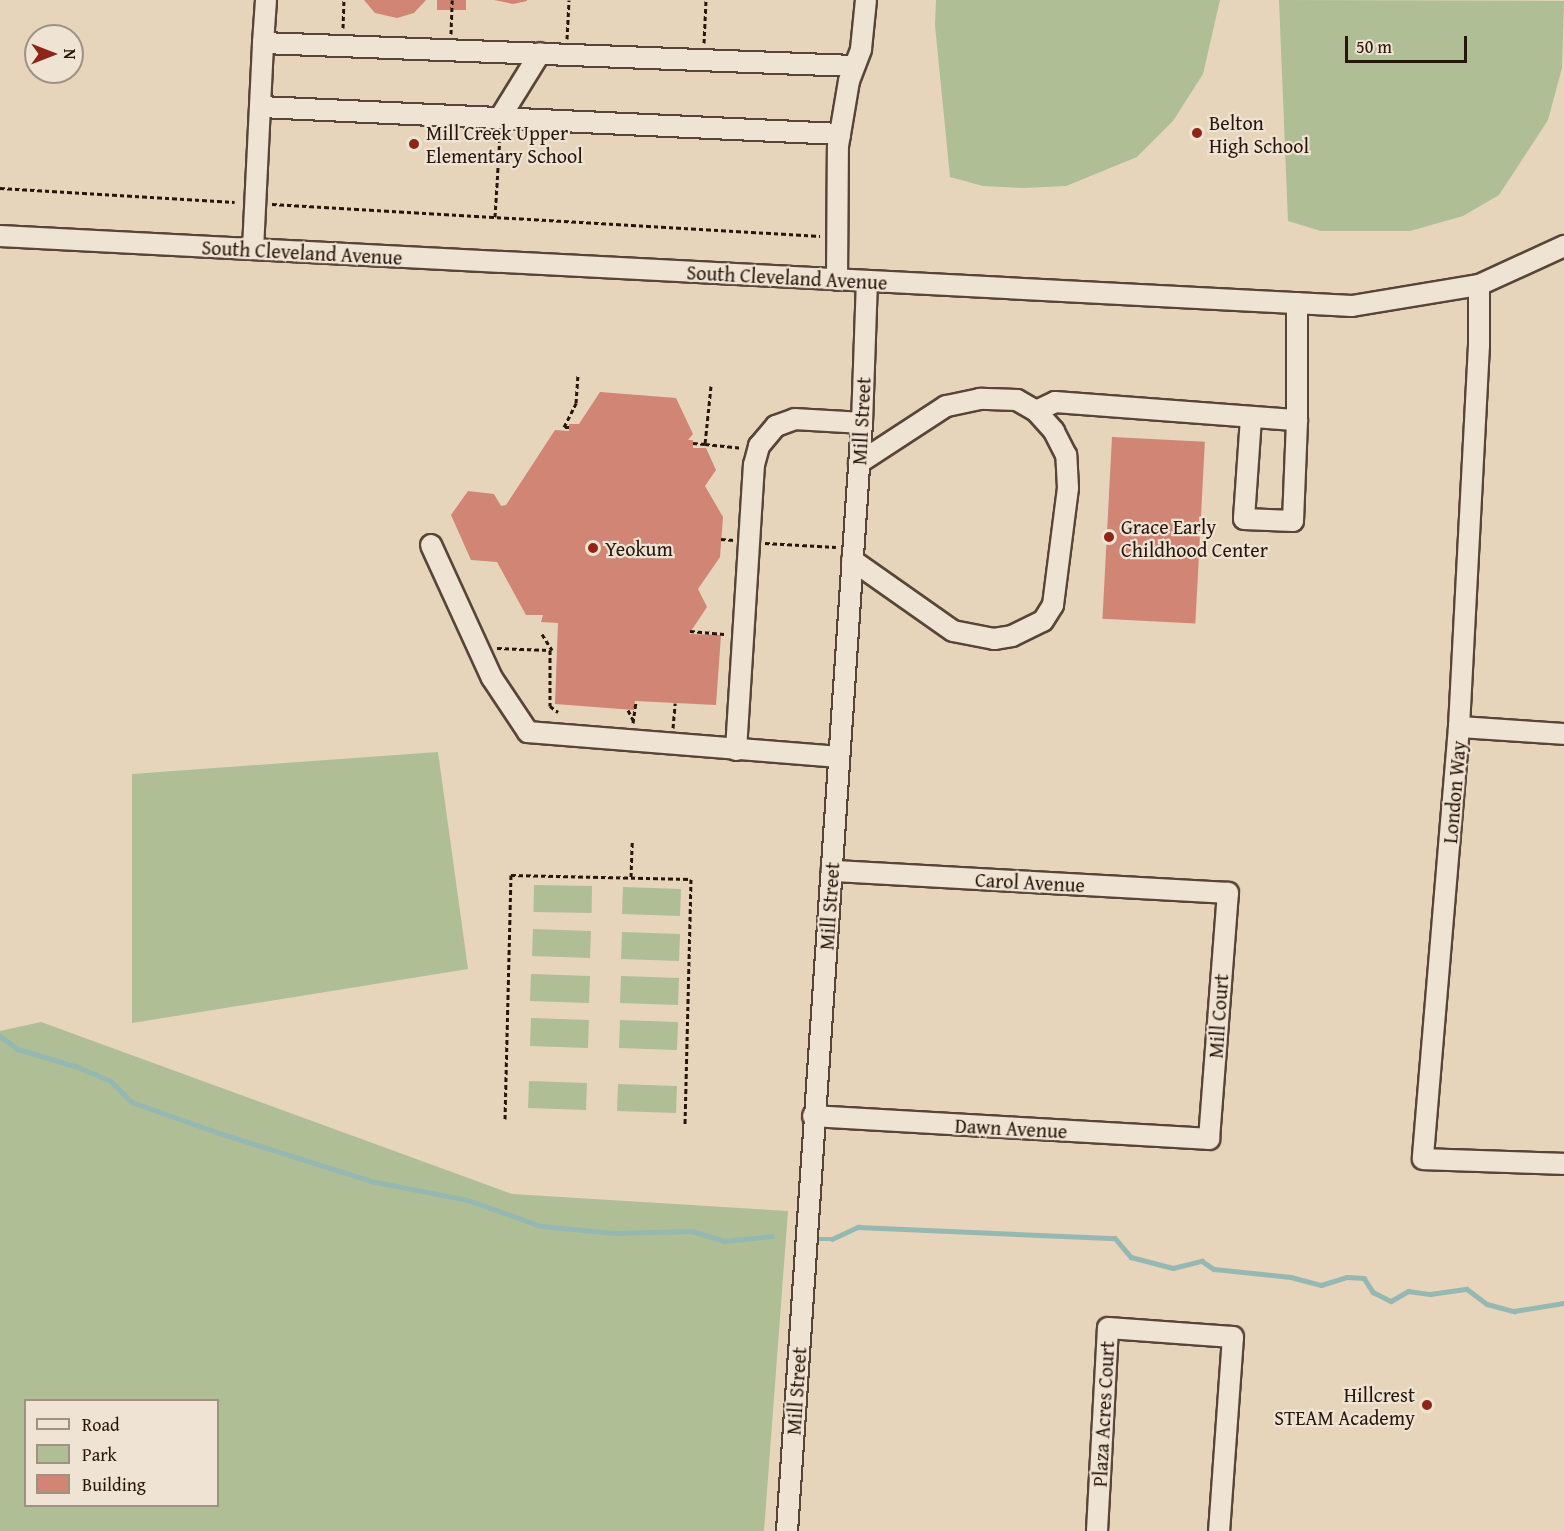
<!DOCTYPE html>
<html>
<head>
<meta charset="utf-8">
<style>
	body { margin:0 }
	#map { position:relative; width:1564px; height:1531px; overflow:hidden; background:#e6d4bb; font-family:"Gentium Book Plus",serif }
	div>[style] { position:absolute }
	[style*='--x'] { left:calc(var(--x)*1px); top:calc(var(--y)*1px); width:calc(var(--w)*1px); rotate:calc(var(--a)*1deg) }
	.green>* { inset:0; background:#afbe95; transform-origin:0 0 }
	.stream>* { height:4.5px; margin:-2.25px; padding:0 2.25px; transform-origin:2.25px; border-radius:2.25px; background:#96b8b3 }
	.building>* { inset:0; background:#d08575; transform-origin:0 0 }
	.path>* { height:3px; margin-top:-1.5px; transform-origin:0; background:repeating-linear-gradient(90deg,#28150c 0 4.5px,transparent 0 7.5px) }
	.roads { filter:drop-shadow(2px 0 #584538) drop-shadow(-2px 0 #584538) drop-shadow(0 2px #584538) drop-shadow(0 -2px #584538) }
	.minor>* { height:20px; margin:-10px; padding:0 10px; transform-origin:10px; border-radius:10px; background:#efe3d3 }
	.dots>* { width:16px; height:16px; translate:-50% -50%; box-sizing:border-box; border:3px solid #efe3d3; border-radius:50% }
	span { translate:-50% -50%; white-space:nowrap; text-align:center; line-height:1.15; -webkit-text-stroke:4.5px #efe3d3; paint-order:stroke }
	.poi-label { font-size:20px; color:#28150c }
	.left { translate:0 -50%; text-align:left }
	.right { translate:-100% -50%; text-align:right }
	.street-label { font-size:20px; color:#28150c }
	.legend { position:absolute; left:24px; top:1399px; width:195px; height:108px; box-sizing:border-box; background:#efe3d3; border:2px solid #9f9183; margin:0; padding:8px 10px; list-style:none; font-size:18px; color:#28150c }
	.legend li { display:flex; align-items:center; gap:12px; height:30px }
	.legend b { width:30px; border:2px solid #9f9183 }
	.north { position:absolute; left:24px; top:24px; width:60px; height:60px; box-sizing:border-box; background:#efe3d3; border:2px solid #9f9183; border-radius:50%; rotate:90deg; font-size:16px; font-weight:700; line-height:24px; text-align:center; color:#28150c }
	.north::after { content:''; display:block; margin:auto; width:21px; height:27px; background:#8f2418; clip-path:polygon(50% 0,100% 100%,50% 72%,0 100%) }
	.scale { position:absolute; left:1345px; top:36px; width:122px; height:27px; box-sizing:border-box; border:3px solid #28150c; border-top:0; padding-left:8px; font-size:18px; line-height:21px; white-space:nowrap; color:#28150c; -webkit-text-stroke:4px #efe3d3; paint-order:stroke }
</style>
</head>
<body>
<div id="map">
	<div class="green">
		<i style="clip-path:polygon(936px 0,1220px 0,1203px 74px,1173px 121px,1137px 157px,1066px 186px,1023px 188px,983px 186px,950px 177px,935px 25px)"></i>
		<i style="clip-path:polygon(1279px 0,1564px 1px,1562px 68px,1548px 120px,1499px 195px,1463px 216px,1410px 231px,1321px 231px,1288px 221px)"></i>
		<i style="clip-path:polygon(438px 752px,468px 969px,132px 1023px,132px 774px)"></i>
		<i style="left:534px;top:885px;width:58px;height:27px;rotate:1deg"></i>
		<i style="left:623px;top:887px;width:58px;height:27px;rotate:2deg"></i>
		<i style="left:533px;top:929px;width:58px;height:27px;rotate:2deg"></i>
		<i style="left:622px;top:932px;width:58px;height:27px;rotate:2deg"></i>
		<i style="left:531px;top:974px;width:59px;height:27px;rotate:2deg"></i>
		<i style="left:621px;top:976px;width:58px;height:27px;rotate:2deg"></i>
		<i style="left:531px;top:1018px;width:58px;height:28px;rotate:2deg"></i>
		<i style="left:620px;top:1020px;width:58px;height:28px;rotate:2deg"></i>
		<i style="clip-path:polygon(evenodd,41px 1022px,512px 1194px,788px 1211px,764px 1531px,0 1531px,0 1031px,41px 1022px,26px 1400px,218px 1400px,218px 1506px,26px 1506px,26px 1400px)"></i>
		<i style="left:529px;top:1081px;width:58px;height:27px;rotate:2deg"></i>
		<i style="left:618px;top:1084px;width:59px;height:27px;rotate:2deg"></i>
	</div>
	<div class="stream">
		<i style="--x:0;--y:1036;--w:22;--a:36"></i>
		<i style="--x:18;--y:1049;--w:63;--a:16.7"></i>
		<i style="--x:78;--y:1067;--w:36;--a:23"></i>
		<i style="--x:111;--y:1081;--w:30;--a:45"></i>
		<i style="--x:132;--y:1102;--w:92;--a:19.6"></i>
		<i style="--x:219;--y:1133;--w:159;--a:17.5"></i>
		<i style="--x:371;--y:1181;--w:99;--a:11.1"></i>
		<i style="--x:468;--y:1200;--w:77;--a:19.6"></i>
		<i style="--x:541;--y:1226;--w:74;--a:5.4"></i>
		<i style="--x:615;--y:1233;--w:77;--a:-1.5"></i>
		<i style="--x:692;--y:1231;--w:34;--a:17"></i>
		<i style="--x:724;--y:1241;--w:48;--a:-5.9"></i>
		<i style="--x:817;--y:1239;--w:15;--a:0"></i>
		<i style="--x:832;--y:1239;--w:29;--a:-25"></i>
		<i style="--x:858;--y:1227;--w:257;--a:2.5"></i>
		<i style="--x:1115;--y:1238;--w:25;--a:50"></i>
		<i style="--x:1131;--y:1257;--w:43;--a:14.7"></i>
		<i style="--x:1173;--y:1268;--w:30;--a:-14"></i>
		<i style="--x:1202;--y:1261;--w:14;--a:34"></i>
		<i style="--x:1214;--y:1269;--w:77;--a:5.9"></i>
		<i style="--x:1291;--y:1277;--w:31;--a:15"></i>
		<i style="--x:1321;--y:1285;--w:27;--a:-17"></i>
		<i style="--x:1347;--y:1277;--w:17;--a:3"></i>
		<i style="--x:1364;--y:1278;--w:17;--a:57"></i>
		<i style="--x:1373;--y:1292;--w:20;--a:27"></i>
		<i style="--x:1391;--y:1301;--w:20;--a:-30"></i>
		<i style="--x:1408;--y:1291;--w:22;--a:8"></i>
		<i style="--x:1430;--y:1294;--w:37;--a:-8"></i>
		<i style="--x:1467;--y:1289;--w:25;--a:37"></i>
		<i style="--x:1487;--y:1304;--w:28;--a:15"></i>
		<i style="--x:1514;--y:1311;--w:51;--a:-9.1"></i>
	</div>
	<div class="building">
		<i style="clip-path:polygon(364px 0,426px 0,414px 13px,397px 18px,375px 13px)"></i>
		<i style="left:437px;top:0;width:29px;height:10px"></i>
		<i style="clip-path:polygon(494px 0,527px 0,527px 1px,513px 4px)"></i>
		<i style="clip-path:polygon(600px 392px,676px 398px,693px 434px,688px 440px,693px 440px,693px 448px,706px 448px,716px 470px,705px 486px,723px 517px,720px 557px,698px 589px,707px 607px,689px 634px,721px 635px,716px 705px,635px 701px,634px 710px,555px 704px,558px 623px,541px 622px,543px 615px,526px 615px,497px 562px,471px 560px,451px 515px,468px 491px,494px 494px,501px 506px,506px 505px,555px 430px,569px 431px,569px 424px,579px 424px)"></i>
		<i style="left:1112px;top:437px;width:93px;height:182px;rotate:3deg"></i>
	</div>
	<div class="path">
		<i style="--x:343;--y:28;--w:28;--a:-88"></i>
		<i style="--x:451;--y:34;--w:34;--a:-88"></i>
		<i style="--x:567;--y:39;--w:39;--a:-87"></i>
		<i style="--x:704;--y:43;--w:43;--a:-87.3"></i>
		<i style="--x:0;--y:188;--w:235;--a:3.4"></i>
		<i style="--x:272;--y:204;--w:549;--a:3.34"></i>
		<i style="--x:495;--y:217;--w:82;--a:-86.5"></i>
		<i style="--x:711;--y:386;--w:58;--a:95.9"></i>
		<i style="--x:705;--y:444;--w:36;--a:6"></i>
		<i style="--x:569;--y:427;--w:5;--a:180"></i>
		<i style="--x:564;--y:427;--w:27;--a:-63"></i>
		<i style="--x:576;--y:403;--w:28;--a:-86"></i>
		<i style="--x:693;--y:443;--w:12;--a:5"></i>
		<i style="--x:721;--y:539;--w:13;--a:4"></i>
		<i style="--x:765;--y:543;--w:71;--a:3.2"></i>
		<i style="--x:690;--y:631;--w:37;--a:5"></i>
		<i style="--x:542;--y:634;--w:19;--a:58"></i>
		<i style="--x:497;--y:648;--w:53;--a:2.2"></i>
		<i style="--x:550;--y:650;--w:56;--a:90"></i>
		<i style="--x:550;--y:706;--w:10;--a:37"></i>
		<i style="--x:628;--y:710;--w:11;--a:63"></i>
		<i style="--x:633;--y:723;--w:22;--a:-82"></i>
		<i style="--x:673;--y:728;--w:25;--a:-85"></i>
		<i style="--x:631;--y:877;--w:35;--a:-88"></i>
		<i style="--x:505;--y:1119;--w:244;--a:-88.6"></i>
		<i style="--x:511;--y:875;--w:180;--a:1.3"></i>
		<i style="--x:691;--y:879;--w:245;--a:91.4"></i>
	</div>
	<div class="roads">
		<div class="minor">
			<i style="--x:263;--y:43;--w:43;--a:-86"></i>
			<i style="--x:261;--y:107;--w:580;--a:2.67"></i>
			<i style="--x:501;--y:116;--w:74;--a:-58.2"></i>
			<i style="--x:0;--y:236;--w:1354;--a:2.96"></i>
			<i style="--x:1352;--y:306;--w:129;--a:-9.4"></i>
			<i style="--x:1479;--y:285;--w:94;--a:-24.6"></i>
			<i style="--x:253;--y:249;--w:206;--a:-87.2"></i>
			<i style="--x:263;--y:43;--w:591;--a:2.23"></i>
			<i style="--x:837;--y:280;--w:134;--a:-89.6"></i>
			<i style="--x:838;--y:146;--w:66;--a:-80.4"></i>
			<i style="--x:849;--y:81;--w:34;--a:-69"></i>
			<i style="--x:861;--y:49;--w:49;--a:-84.2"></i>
			<i style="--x:1479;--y:285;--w:60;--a:90"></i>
			<i style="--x:1479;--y:345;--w:383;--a:93"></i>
			<i style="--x:1459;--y:727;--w:433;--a:94.8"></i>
			<i style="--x:1423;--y:1159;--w:141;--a:2"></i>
			<i style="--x:1036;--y:411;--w:21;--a:-25"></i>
			<i style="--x:1055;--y:402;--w:243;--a:4.3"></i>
			<i style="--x:1297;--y:420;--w:117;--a:-90"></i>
			<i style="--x:1251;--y:418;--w:101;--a:94"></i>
			<i style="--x:1244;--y:519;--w:49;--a:2.3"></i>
			<i style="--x:1293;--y:521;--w:101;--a:-87.7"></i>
			<i style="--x:431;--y:545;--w:146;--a:65.4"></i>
			<i style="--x:492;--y:678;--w:65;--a:56.3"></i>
			<i style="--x:528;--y:732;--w:312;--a:4.6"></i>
			<i style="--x:852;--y:560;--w:123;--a:35.1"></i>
			<i style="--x:953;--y:631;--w:42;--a:11"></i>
			<i style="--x:994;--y:639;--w:18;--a:-9"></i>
			<i style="--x:1012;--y:636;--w:34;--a:-26"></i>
			<i style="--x:1043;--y:621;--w:19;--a:-58"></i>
			<i style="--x:1053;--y:605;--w:118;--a:-82.7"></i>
			<i style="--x:1068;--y:488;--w:33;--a:-93"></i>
			<i style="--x:1066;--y:455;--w:27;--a:-117"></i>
			<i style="--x:1054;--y:431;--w:27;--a:-132"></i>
			<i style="--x:1036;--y:411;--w:22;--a:-150"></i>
			<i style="--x:1017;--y:400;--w:37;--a:-178"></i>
			<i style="--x:980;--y:399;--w:35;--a:168"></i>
			<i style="--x:946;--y:406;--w:104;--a:146.8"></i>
			<i style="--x:1459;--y:727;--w:105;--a:3.8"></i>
			<i style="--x:736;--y:750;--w:286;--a:-86.4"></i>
			<i style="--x:754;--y:465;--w:20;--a:-75"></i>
			<i style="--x:759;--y:446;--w:26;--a:-50"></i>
			<i style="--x:776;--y:426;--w:20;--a:-20"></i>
			<i style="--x:795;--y:419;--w:67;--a:3.4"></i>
			<i style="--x:813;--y:1116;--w:397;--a:3.3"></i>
			<i style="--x:1209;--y:1139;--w:247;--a:-85.6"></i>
			<i style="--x:1228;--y:893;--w:397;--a:-176.8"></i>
			<i style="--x:787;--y:1531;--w:1111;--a:-86.13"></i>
			<i style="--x:862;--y:423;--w:141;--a:-88"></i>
			<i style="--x:1097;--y:1531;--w:203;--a:-86.9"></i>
			<i style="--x:1108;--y:1328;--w:125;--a:4.1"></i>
			<i style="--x:1233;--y:1337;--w:195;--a:94.1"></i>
		</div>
	</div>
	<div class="dots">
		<i style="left:1197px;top:133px;background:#8f2418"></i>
		<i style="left:414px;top:144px;background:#8f2418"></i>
		<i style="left:1109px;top:537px;background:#8f2418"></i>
		<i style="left:593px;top:548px;background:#8f2418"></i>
		<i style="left:1427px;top:1405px;background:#8f2418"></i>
	</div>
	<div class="poi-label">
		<span class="left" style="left:1209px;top:134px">Belton<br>High School</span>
		<span class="left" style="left:426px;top:144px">Mill Creek Upper<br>Elementary School</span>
		<span class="left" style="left:1121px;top:538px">Grace Early<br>Childhood Center</span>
		<span class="left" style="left:605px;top:548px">Yeokum</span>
		<span class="right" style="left:1415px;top:1406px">Hillcrest<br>STEAM Academy</span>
	</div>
	<div class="street-label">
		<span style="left:302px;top:252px;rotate:3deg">South Cleveland Avenue</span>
		<span style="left:787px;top:277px;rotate:3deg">South Cleveland Avenue</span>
		<span style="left:861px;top:421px;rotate:-87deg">Mill Street</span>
		<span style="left:1454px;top:792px;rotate:-85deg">London Way</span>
		<span style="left:1030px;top:882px;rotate:3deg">Carol Avenue</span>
		<span style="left:829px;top:906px;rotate:-86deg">Mill Street</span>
		<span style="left:1218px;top:1016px;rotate:-86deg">Mill Court</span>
		<span style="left:1011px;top:1128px;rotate:3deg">Dawn Avenue</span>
		<span style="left:796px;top:1391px;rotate:-86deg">Mill Street</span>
		<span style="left:1103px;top:1414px;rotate:-87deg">Plaza Acres Court</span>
	</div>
	<ul class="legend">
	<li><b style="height:8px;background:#efe3d3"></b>Road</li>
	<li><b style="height:16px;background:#afbe95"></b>Park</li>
	<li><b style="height:16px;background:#d08575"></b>Building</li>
	</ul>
	<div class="north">N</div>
	<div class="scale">50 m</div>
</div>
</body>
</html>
